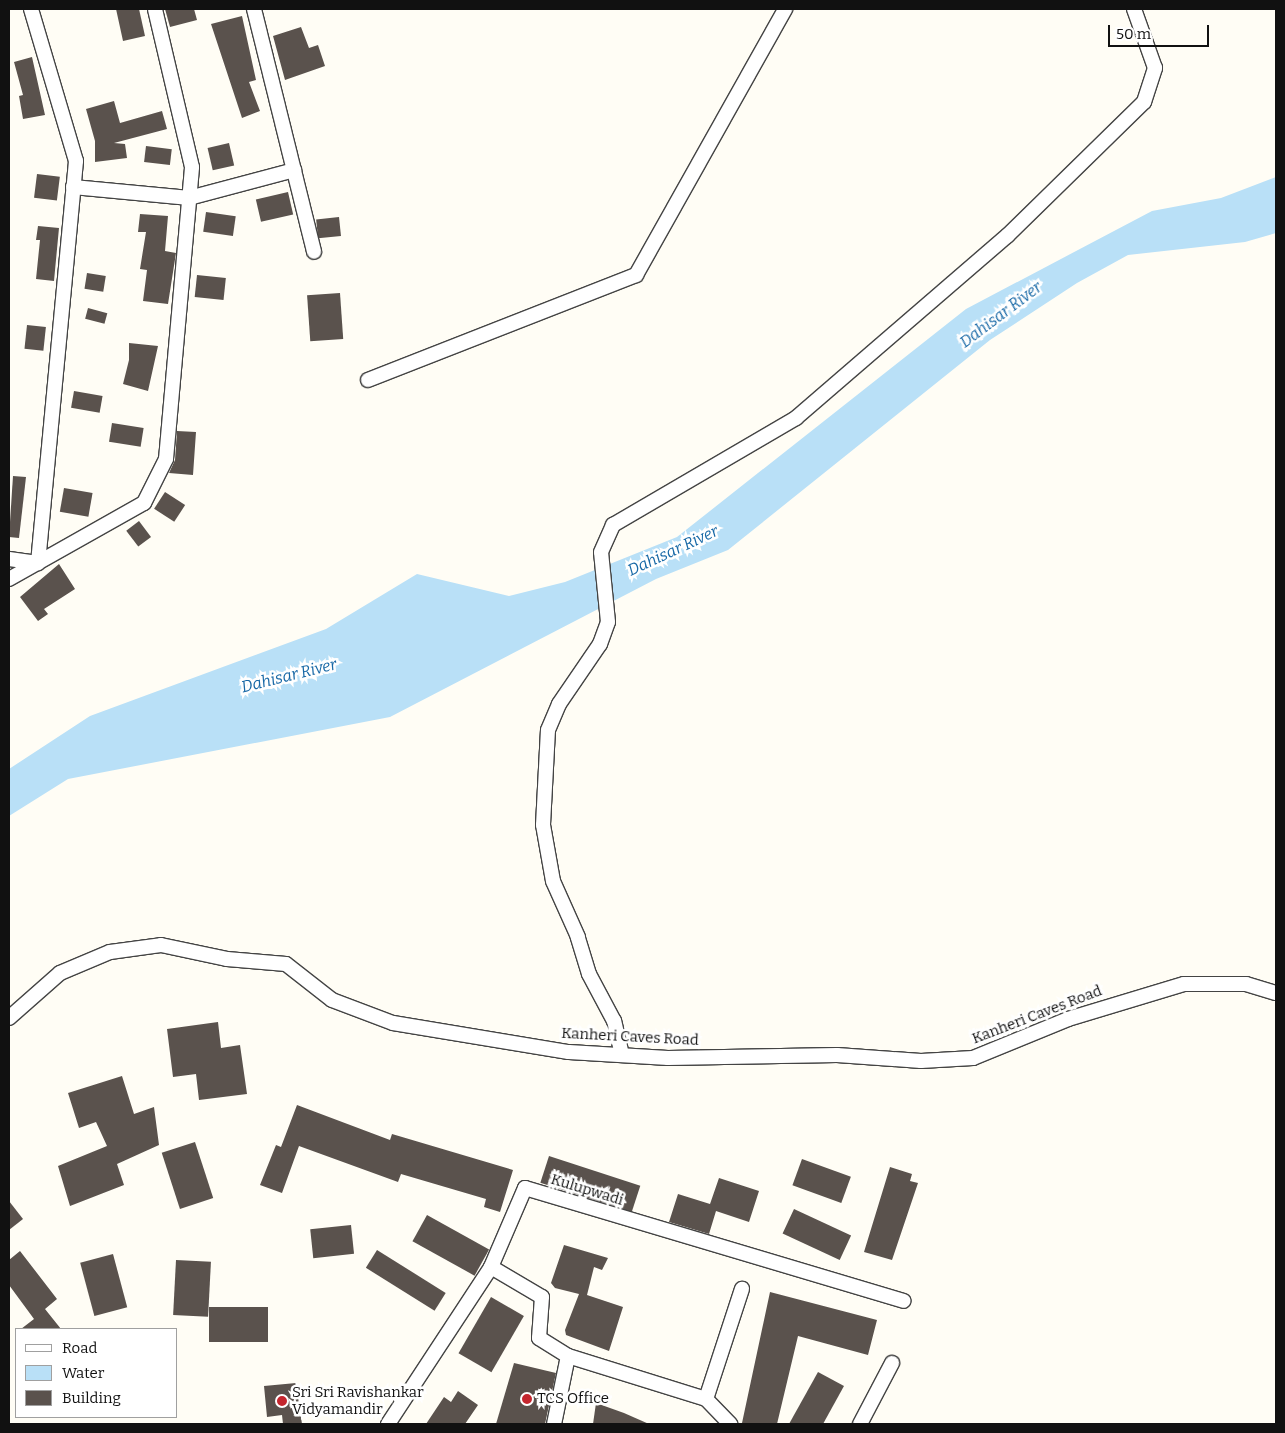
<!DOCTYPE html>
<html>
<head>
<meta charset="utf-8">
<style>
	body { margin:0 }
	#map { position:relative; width:1285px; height:1433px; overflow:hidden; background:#fffdf5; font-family:Bitter,serif }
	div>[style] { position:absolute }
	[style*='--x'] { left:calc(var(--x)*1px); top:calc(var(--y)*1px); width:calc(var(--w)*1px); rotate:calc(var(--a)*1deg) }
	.water>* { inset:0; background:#b9e0f7 }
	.building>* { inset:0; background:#5a524d; transform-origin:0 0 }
	.roads { filter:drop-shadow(1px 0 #444) drop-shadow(-1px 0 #444) drop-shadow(0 1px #444) drop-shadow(0 -1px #444) }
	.minor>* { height:14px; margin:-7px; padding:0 7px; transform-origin:7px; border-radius:7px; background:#fff }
	.dots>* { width:14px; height:14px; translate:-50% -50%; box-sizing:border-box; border:2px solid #fff; border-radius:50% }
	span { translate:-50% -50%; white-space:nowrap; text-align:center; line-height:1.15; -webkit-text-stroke:5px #fff; paint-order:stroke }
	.street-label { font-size:15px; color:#111 }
	.poi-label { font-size:15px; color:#111 }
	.left { translate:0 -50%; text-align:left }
	.water-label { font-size:16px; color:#1768a6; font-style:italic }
	.frame { position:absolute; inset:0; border:10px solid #111; pointer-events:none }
	.legend { position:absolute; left:15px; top:1328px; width:162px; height:90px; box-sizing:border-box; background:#fff; border:1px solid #a0a0a0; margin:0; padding:6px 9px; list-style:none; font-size:15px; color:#111 }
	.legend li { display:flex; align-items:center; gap:10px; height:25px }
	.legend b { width:25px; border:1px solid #a0a0a0 }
	.scale { position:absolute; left:1108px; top:25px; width:101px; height:22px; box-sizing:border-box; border:2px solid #111; border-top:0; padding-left:6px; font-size:15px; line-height:18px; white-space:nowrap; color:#111; -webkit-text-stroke:4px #fff; paint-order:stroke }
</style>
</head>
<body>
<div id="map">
	<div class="water">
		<i style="clip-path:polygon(1276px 177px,1276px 233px,1245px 242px,1128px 255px,1077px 283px,990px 340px,728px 550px,656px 579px,390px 717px,68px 779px,9px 816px,9px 769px,90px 716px,326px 629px,417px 574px,509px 596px,565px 582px,677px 537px,966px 309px,1152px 211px,1221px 198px)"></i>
	</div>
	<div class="building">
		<i style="clip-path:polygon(116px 9px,139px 9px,145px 36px,123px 41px)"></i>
		<i style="clip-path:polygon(165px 9px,194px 9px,197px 20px,170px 27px)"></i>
		<i style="clip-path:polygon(242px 16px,256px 80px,249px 82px,260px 111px,242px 118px,211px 24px)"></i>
		<i style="clip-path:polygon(301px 27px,309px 48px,318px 45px,325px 66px,285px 80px,273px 36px)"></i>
		<i style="clip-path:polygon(32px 57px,45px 115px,23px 119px,19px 96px,23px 95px,14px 62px)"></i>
		<i style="clip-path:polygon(114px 101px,120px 123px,162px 111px,167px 129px,114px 143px,125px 144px,127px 158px,95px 162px,95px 141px,86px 109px)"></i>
		<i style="left:229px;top:143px;width:23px;height:22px;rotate:77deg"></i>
		<i style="left:146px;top:146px;width:26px;height:16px;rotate:7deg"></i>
		<i style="left:37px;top:174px;width:23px;height:24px;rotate:7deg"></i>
		<i style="left:288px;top:192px;width:23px;height:33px;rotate:77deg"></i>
		<i style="left:206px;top:212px;width:30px;height:20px;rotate:8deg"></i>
		<i style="clip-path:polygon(140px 214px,168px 216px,165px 251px,176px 253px,168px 304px,143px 301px,147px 270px,140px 269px,146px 232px,138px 232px)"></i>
		<i style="left:339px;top:217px;width:19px;height:23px;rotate:84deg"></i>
		<i style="clip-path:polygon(38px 226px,59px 228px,54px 281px,36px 279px,40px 240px,36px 240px)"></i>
		<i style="left:87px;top:273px;width:19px;height:16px;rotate:9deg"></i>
		<i style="left:197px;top:275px;width:29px;height:22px;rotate:6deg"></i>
		<i style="left:340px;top:293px;width:46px;height:33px;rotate:86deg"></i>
		<i style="left:88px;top:308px;width:20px;height:11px;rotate:15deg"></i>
		<i style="left:27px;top:325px;width:19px;height:24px;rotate:6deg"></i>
		<i style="clip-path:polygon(129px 343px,158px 346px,148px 391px,123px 384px,129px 360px)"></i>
		<i style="left:74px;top:391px;width:29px;height:17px;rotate:10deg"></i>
		<i style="left:112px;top:423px;width:32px;height:19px;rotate:9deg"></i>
		<i style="clip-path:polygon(177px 431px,196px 432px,193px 475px,169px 473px,175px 460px)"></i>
		<i style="clip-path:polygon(13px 476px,26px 477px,19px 538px,9px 537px)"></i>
		<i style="left:64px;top:488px;width:29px;height:24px;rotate:10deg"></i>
		<i style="left:165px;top:492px;width:24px;height:20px;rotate:33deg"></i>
		<i style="left:139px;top:521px;width:20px;height:16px;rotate:53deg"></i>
		<i style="clip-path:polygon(59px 564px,75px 589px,44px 609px,48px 614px,38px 621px,20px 597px)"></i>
		<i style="clip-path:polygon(218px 1022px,221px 1048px,240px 1045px,247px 1094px,199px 1100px,196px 1074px,173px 1077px,167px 1029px)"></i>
		<i style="clip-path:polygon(122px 1076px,134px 1114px,154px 1107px,159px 1145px,117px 1164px,124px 1185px,70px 1206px,58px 1166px,107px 1146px,96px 1122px,79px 1128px,68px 1093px)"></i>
		<i style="clip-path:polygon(297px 1105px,390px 1140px,392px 1134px,513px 1170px,500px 1212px,484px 1207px,486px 1199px,401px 1174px,398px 1182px,299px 1146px,282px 1193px,260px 1185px,276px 1145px,281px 1147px)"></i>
		<i style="left:195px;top:1142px;width:59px;height:35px;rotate:72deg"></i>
		<i style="left:549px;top:1156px;width:96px;height:28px;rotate:18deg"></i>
		<i style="left:802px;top:1159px;width:52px;height:28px;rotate:20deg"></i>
		<i style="clip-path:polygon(890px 1167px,912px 1174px,910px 1181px,918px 1183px,892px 1260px,864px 1252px)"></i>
		<i style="clip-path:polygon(719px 1178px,759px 1191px,749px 1222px,716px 1211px,709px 1234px,669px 1222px,678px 1194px,710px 1204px)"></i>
		<i style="clip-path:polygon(9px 1201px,23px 1219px,9px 1230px)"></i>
		<i style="left:794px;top:1209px;width:63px;height:27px;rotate:25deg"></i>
		<i style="left:427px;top:1215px;width:71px;height:30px;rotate:29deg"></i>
		<i style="left:351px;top:1225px;width:29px;height:41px;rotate:84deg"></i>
		<i style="clip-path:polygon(564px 1245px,608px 1258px,602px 1270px,594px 1267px,587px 1295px,623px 1307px,609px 1351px,566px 1335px,565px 1330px,579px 1294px,555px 1288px,551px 1283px)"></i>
		<i style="left:377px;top:1250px;width:81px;height:21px;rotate:32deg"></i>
		<i style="clip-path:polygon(20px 1251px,57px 1299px,45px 1309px,61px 1329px,21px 1329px,34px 1319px,9px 1285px,9px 1260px)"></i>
		<i style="left:113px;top:1254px;width:55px;height:34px;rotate:75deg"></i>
		<i style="left:176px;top:1260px;width:35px;height:55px;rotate:3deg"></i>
		<i style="clip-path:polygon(770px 1292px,877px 1320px,868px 1355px,798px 1336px,777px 1424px,750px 1424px,742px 1423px)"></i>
		<i style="left:491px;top:1297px;width:38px;height:65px;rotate:30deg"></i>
		<i style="left:209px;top:1307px;width:59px;height:35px"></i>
		<i style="clip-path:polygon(514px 1363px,556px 1373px,545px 1424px,496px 1424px)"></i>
		<i style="clip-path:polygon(818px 1372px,844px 1386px,823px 1424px,789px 1424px)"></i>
		<i style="clip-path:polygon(296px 1383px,302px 1424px,283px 1424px,282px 1415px,267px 1417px,264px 1386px)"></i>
		<i style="clip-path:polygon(458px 1391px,478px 1405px,465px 1424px,426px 1424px,444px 1397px,451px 1402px)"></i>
		<i style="clip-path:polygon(596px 1403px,624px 1413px,649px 1424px,593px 1424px)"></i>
	</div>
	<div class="roads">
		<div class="minor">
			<i style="--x:254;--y:9;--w:250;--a:76.1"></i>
			<i style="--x:73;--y:187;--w:117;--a:5.4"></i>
			<i style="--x:189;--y:198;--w:109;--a:-14.9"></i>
			<i style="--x:368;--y:380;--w:288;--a:-21.4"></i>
			<i style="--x:636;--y:275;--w:305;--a:-60.7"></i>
			<i style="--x:9;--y:559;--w:29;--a:8"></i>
			<i style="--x:38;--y:563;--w:404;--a:-84.6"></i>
			<i style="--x:76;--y:161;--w:159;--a:-106.5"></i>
			<i style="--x:9;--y:579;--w:155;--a:-29.4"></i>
			<i style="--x:144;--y:503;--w:49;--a:-63.4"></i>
			<i style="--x:166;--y:459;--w:293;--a:-84.9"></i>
			<i style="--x:192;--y:167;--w:162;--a:-103.2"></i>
			<i style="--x:9;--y:1018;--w:68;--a:-41.4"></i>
			<i style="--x:60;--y:973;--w:54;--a:-22.8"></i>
			<i style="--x:110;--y:952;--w:51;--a:-7.8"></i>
			<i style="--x:161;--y:945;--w:67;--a:12"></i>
			<i style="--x:227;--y:959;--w:59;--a:4.8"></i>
			<i style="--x:286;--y:964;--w:58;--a:38"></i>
			<i style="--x:332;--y:1000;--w:65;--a:20.7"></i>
			<i style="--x:393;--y:1023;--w:178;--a:9.4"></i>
			<i style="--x:569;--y:1052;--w:99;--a:3.5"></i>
			<i style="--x:668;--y:1058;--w:169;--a:-1"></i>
			<i style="--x:837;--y:1055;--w:84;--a:4.1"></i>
			<i style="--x:921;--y:1061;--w:52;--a:-3.3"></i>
			<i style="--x:973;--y:1058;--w:103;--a:-22.3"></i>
			<i style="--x:1068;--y:1019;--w:121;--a:-16.8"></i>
			<i style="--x:1184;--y:984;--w:62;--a:0"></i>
			<i style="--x:1246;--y:984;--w:31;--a:17"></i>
			<i style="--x:622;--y:1055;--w:35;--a:-103"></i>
			<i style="--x:614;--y:1021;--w:53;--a:-118"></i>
			<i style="--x:589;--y:974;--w:39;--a:-107"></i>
			<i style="--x:578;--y:937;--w:61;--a:-114.1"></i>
			<i style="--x:553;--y:881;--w:57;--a:-100.1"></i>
			<i style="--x:543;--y:825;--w:95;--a:-87"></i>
			<i style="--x:548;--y:730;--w:28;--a:-67"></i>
			<i style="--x:559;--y:704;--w:73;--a:-55.7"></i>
			<i style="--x:600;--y:644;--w:23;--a:-70"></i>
			<i style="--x:608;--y:622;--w:70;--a:-95.7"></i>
			<i style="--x:601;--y:552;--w:30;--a:-66"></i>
			<i style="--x:613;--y:525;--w:212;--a:-30.3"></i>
			<i style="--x:796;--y:418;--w:279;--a:-40.8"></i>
			<i style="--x:1007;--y:236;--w:192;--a:-44.4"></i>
			<i style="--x:1144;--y:102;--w:36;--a:-72"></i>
			<i style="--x:1155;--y:68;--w:63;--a:-109.6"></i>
			<i style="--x:491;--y:1267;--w:59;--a:30.5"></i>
			<i style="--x:542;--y:1297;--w:41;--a:94.2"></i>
			<i style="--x:539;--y:1338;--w:34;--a:32"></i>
			<i style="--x:568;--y:1356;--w:69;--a:101.6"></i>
			<i style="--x:568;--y:1356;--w:145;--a:17.3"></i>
			<i style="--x:706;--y:1399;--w:116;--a:-71.9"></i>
			<i style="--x:706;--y:1399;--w:35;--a:46"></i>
			<i style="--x:388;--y:1424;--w:188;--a:-56.7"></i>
			<i style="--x:491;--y:1267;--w:86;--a:-66.7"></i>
			<i style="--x:525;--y:1188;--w:395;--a:16.6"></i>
			<i style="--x:860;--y:1424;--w:69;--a:-62.3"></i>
		</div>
	</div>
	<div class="dots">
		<i style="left:527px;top:1399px;background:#c4262e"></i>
		<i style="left:282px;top:1401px;background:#c4262e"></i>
	</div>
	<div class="street-label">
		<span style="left:1037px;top:1015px;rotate:-21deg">Kanheri Caves Road</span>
		<span style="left:630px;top:1037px;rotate:3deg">Kanheri Caves Road</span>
		<span style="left:587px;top:1190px;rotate:17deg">Kulupwadi</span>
	</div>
	<div class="poi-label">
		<span class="left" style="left:292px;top:1401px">Sri Sri Ravishankar<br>Vidyamandir</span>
		<span class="left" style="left:537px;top:1399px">TCS Office</span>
	</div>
	<div class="water-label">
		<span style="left:1001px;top:315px;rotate:-37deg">Dahisar River</span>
		<span style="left:673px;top:551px;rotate:-25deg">Dahisar River</span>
		<span style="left:289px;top:676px;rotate:-14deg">Dahisar River</span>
	</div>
	<div class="frame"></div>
	<ul class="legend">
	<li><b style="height:6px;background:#fff"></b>Road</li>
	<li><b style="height:14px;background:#b9e0f7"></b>Water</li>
	<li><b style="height:14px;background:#5a524d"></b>Building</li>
	</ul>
	<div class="scale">50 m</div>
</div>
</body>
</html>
